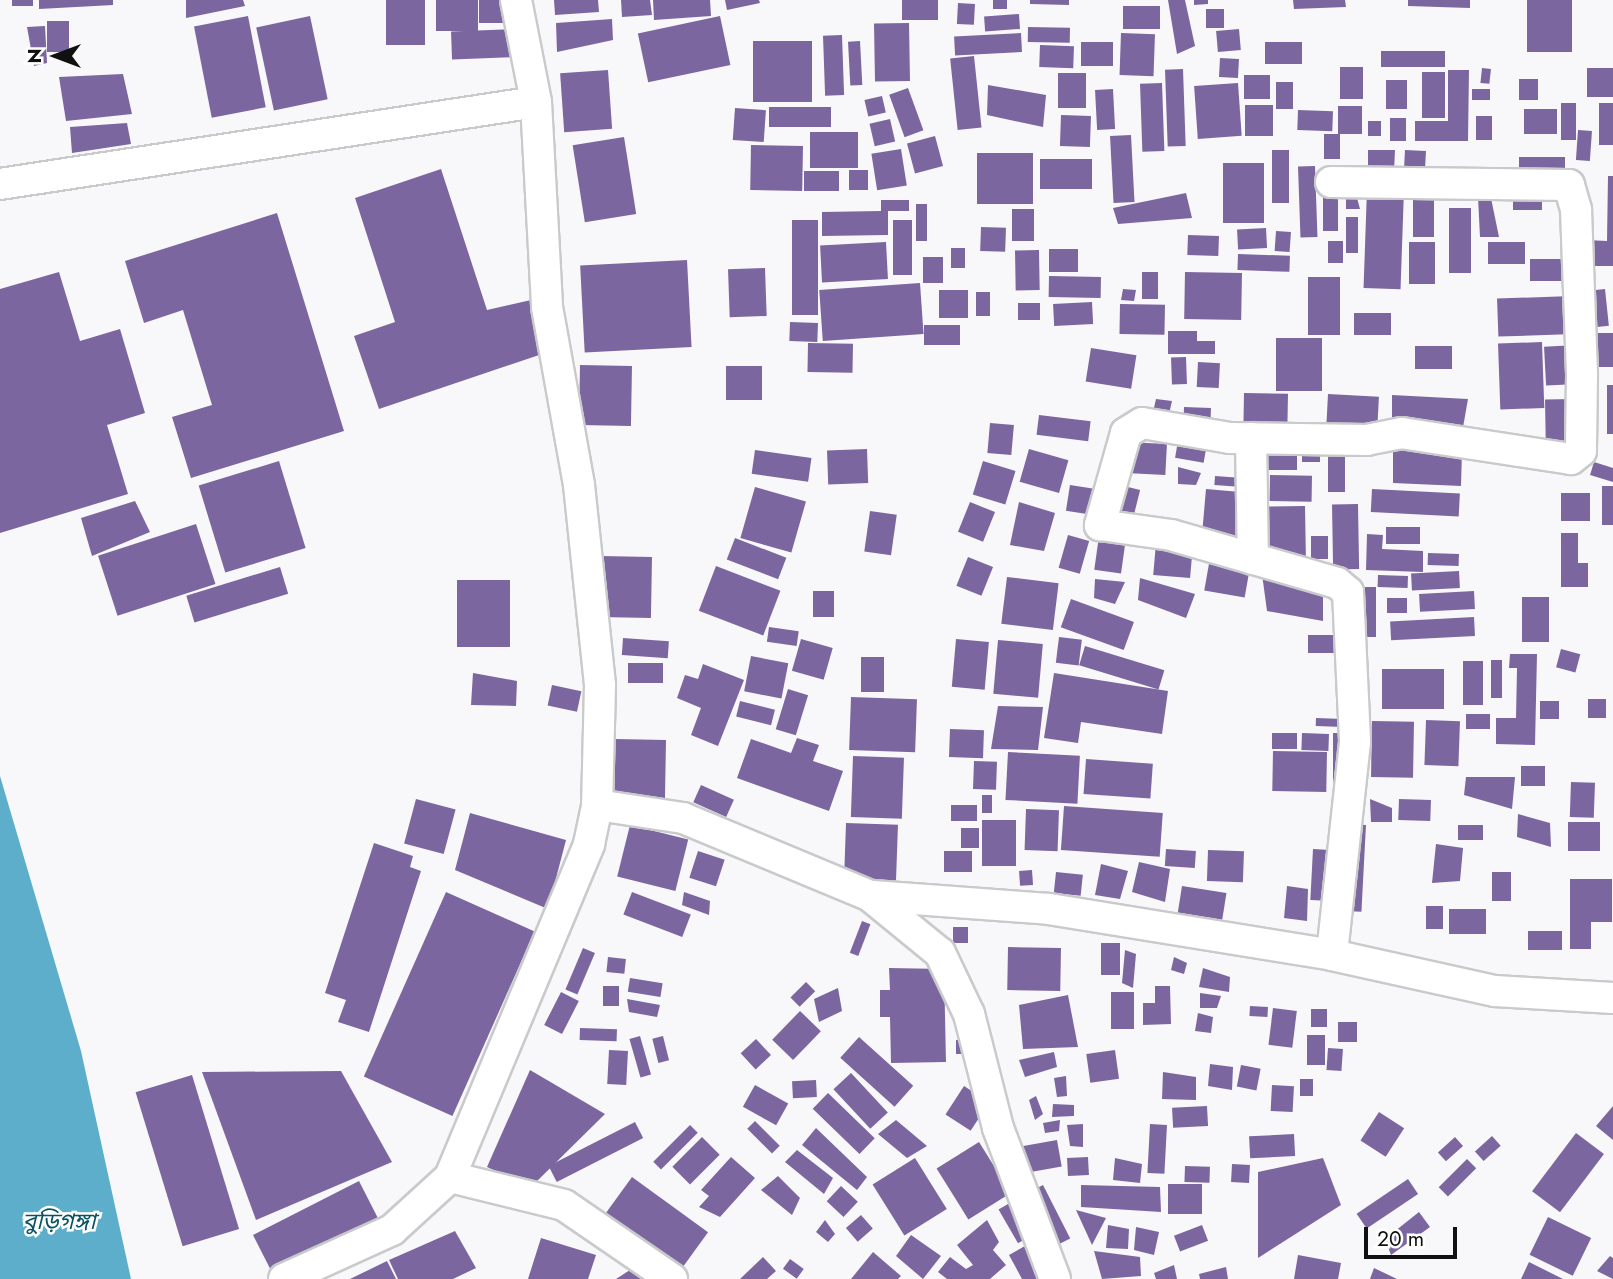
<!DOCTYPE html>
<html>
<head>
<meta charset="utf-8">
<style>
	body { margin:0 }
	#map { position:relative; width:1613px; height:1279px; overflow:hidden; background:#f8f8fb; font-family:Jost,"Noto Sans Bengali",sans-serif }
	div>[style] { position:absolute }
	[style*='--x'] { left:calc(var(--x)*1px); top:calc(var(--y)*1px); width:calc(var(--w)*1px); rotate:calc(var(--a)*1deg) }
	.water>* { inset:0; background:#5caeca }
	.building>* { inset:0; background:#7c669f; transform-origin:0 0 }
	.roads { filter:drop-shadow(2px 0 #c9cacc) drop-shadow(-2px 0 #c9cacc) drop-shadow(0 2px #c9cacc) drop-shadow(0 -2px #c9cacc) }
	.street>* { height:30px; margin:-15px; padding:0 15px; transform-origin:15px; border-radius:15px; background:#fff }
	span { translate:-50% -50%; white-space:nowrap; text-align:center; line-height:1.15; -webkit-text-stroke:5px #fff; paint-order:stroke }
	.water-label { font-size:23px; color:#095265; font-style:italic }
	.north { position:absolute; left:21px; top:21px; width:70px; height:70px; -webkit-text-stroke:5px #fff; paint-order:stroke; rotate:270deg; font-size:19px; font-weight:700; line-height:28px; text-align:center; color:#101011 }
	.north::after { content:''; display:block; margin:auto; width:24px; height:32px; background:#101011; clip-path:polygon(50% 0,100% 100%,50% 72%,0 100%) }
	.scale { position:absolute; left:1364px; top:1227px; width:93px; height:32px; box-sizing:border-box; border:4px solid #101011; border-top:0; padding-left:9px; font-size:21px; line-height:24px; white-space:nowrap; color:#101011; -webkit-text-stroke:5px #fff; paint-order:stroke }
</style>
</head>
<body>
<div id="map">
	<div class="water">
		<i style="clip-path:polygon(0 776px,81px 1051px,131px 1279px,0 1279px)"></i>
	</div>
	<div class="building">
		<i style="left:12px;top:0;width:21px;height:6px"></i>
		<i style="clip-path:polygon(39px 0,113px 0,113px 5px,39px 9px)"></i>
		<i style="clip-path:polygon(186px 0,243px 0,245px 6px,186px 18px)"></i>
		<i style="left:386px;top:0;width:39px;height:45px"></i>
		<i style="left:436px;top:0;width:42px;height:31px"></i>
		<i style="left:479px;top:0;width:29px;height:23px"></i>
		<i style="clip-path:polygon(554px 0,598px 0,599px 12px,555px 15px)"></i>
		<i style="clip-path:polygon(621px 0,650px 0,652px 15px,622px 17px)"></i>
		<i style="clip-path:polygon(653px 0,710px 0,711px 16px,654px 20px)"></i>
		<i style="clip-path:polygon(725px 0,759px 0,760px 3px,727px 10px)"></i>
		<i style="left:902px;top:0;width:36px;height:20px"></i>
		<i style="left:993px;top:0;width:14px;height:9px"></i>
		<i style="clip-path:polygon(1030px 0,1069px 0,1069px 5px,1030px 4px)"></i>
		<i style="clip-path:polygon(1168px 0,1185px 0,1195px 46px,1177px 54px)"></i>
		<i style="clip-path:polygon(1194px 0,1208px 0,1208px 4px,1194px 5px)"></i>
		<i style="clip-path:polygon(1293px 0,1345px 0,1346px 7px,1294px 9px)"></i>
		<i style="clip-path:polygon(1408px 0,1470px 0,1470px 8px,1408px 6px)"></i>
		<i style="left:1527px;top:0;width:45px;height:52px"></i>
		<i style="left:958px;top:3px;width:17px;height:21px;rotate:3deg"></i>
		<i style="left:1123px;top:6px;width:37px;height:23px"></i>
		<i style="left:1206px;top:9px;width:18px;height:19px"></i>
		<i style="left:1019px;top:14px;width:15px;height:35px;rotate:86deg"></i>
		<i style="left:248px;top:16px;width:93px;height:55px;rotate:79deg"></i>
		<i style="left:310px;top:16px;width:85px;height:55px;rotate:78deg"></i>
		<i style="left:720px;top:16px;width:50px;height:84px;rotate:78deg"></i>
		<i style="clip-path:polygon(612px 19px,613px 40px,557px 52px,556px 23px)"></i>
		<i style="left:47px;top:21px;width:22px;height:31px"></i>
		<i style="left:909px;top:23px;width:58px;height:35px;rotate:89deg"></i>
		<i style="clip-path:polygon(45px 26px,47px 63px,34px 66px,27px 27px)"></i>
		<i style="left:1028px;top:27px;width:42px;height:15px;rotate:1deg"></i>
		<i style="left:520px;top:29px;width:28px;height:69px;rotate:88deg"></i>
		<i style="left:1239px;top:29px;width:21px;height:23px;rotate:85deg"></i>
		<i style="left:1021px;top:33px;width:19px;height:67px;rotate:87deg"></i>
		<i style="left:1121px;top:33px;width:34px;height:42px;rotate:2deg"></i>
		<i style="left:842px;top:35px;width:60px;height:19px;rotate:88deg"></i>
		<i style="left:753px;top:41px;width:59px;height:61px"></i>
		<i style="left:860px;top:41px;width:44px;height:12px;rotate:87deg"></i>
		<i style="left:1081px;top:42px;width:32px;height:24px"></i>
		<i style="left:1265px;top:42px;width:37px;height:22px"></i>
		<i style="left:1040px;top:45px;width:34px;height:22px;rotate:2deg"></i>
		<i style="left:1445px;top:51px;width:16px;height:64px;rotate:90deg"></i>
		<i style="left:974px;top:56px;width:72px;height:24px;rotate:84deg"></i>
		<i style="left:1220px;top:58px;width:19px;height:19px;rotate:3deg"></i>
		<i style="left:1340px;top:67px;width:23px;height:32px"></i>
		<i style="left:1482px;top:68px;width:9px;height:15px;rotate:6deg"></i>
		<i style="left:1613px;top:68px;width:29px;height:26px;rotate:90deg"></i>
		<i style="left:1183px;top:69px;width:77px;height:18px;rotate:88deg"></i>
		<i style="left:608px;top:70px;width:59px;height:48px;rotate:86deg"></i>
		<i style="clip-path:polygon(1448px 70px,1469px 70px,1468px 141px,1415px 141px,1415px 121px,1448px 121px)"></i>
		<i style="left:1422px;top:72px;width:23px;height:46px"></i>
		<i style="left:1058px;top:73px;width:28px;height:35px"></i>
		<i style="clip-path:polygon(123px 74px,132px 114px,66px 121px,59px 77px)"></i>
		<i style="left:1270px;top:75px;width:24px;height:26px;rotate:90deg"></i>
		<i style="left:1519px;top:79px;width:19px;height:21px"></i>
		<i style="left:1407px;top:80px;width:29px;height:21px;rotate:90deg"></i>
		<i style="left:1276px;top:82px;width:17px;height:27px"></i>
		<i style="left:1162px;top:83px;width:68px;height:22px;rotate:88deg"></i>
		<i style="left:1238px;top:83px;width:53px;height:44px;rotate:86deg"></i>
		<i style="clip-path:polygon(988px 85px,1046px 95px,1043px 127px,987px 115px)"></i>
		<i style="left:908px;top:88px;width:45px;height:20px;rotate:70deg"></i>
		<i style="left:1113px;top:89px;width:40px;height:18px;rotate:87deg"></i>
		<i style="left:1472px;top:89px;width:18px;height:11px"></i>
		<i style="left:882px;top:96px;width:17px;height:18px;rotate:77deg"></i>
		<i style="left:1561px;top:103px;width:15px;height:37px"></i>
		<i style="left:1599px;top:103px;width:14px;height:42px"></i>
		<i style="left:1245px;top:105px;width:28px;height:31px"></i>
		<i style="left:1338px;top:106px;width:24px;height:28px"></i>
		<i style="left:769px;top:107px;width:62px;height:20px"></i>
		<i style="left:735px;top:108px;width:31px;height:32px;rotate:4deg"></i>
		<i style="left:1524px;top:109px;width:33px;height:25px"></i>
		<i style="left:1298px;top:110px;width:35px;height:20px;rotate:2deg"></i>
		<i style="left:1061px;top:115px;width:30px;height:31px;rotate:2deg"></i>
		<i style="left:1492px;top:116px;width:24px;height:16px;rotate:90deg"></i>
		<i style="left:1390px;top:118px;width:16px;height:23px"></i>
		<i style="left:890px;top:119px;width:23px;height:21px;rotate:77deg"></i>
		<i style="left:1368px;top:121px;width:13px;height:15px"></i>
		<i style="clip-path:polygon(127px 123px,131px 144px,72px 153px,70px 127px)"></i>
		<i style="left:1578px;top:130px;width:14px;height:30px;rotate:4deg"></i>
		<i style="left:810px;top:132px;width:48px;height:36px"></i>
		<i style="left:1324px;top:134px;width:16px;height:25px"></i>
		<i style="left:1131px;top:135px;width:67px;height:21px;rotate:87deg"></i>
		<i style="left:935px;top:136px;width:31px;height:29px;rotate:75deg"></i>
		<i style="left:624px;top:137px;width:78px;height:52px;rotate:81deg"></i>
		<i style="left:751px;top:145px;width:52px;height:45px;rotate:1deg"></i>
		<i style="left:901px;top:149px;width:37px;height:30px;rotate:81deg"></i>
		<i style="left:1272px;top:150px;width:17px;height:53px"></i>
		<i style="clip-path:polygon(1368px 150px,1395px 150px,1394px 172px,1368px 169px)"></i>
		<i style="left:1405px;top:150px;width:21px;height:24px;rotate:3deg"></i>
		<i style="left:977px;top:153px;width:56px;height:51px"></i>
		<i style="left:1519px;top:157px;width:46px;height:17px"></i>
		<i style="left:1040px;top:159px;width:52px;height:30px"></i>
		<i style="left:1223px;top:163px;width:41px;height:60px"></i>
		<i style="left:1315px;top:166px;width:71px;height:17px;rotate:88deg"></i>
		<i style="clip-path:polygon(441px 169px,487px 310px,531px 300px,548px 352px,379px 409px,354px 336px,395px 322px,355px 198px)"></i>
		<i style="left:849px;top:170px;width:19px;height:20px"></i>
		<i style="left:804px;top:171px;width:35px;height:20px"></i>
		<i style="clip-path:polygon(1608px 176px,1613px 176px,1613px 266px,1586px 266px,1586px 240px,1607px 241px)"></i>
		<i style="left:1513px;top:185px;width:29px;height:25px"></i>
		<i style="left:1367px;top:189px;width:37px;height:99px;rotate:2deg"></i>
		<i style="left:1413px;top:190px;width:21px;height:47px"></i>
		<i style="clip-path:polygon(1186px 193px,1192px 218px,1118px 224px,1113px 208px)"></i>
		<i style="clip-path:polygon(1356px 194px,1360px 209px,1346px 209px,1346px 198px)"></i>
		<i style="left:1323px;top:196px;width:15px;height:35px"></i>
		<i style="clip-path:polygon(1478px 197px,1491px 198px,1499px 237px,1480px 237px)"></i>
		<i style="clip-path:polygon(881px 200px,909px 200px,909px 211px,888px 211px,888px 235px,822px 236px,822px 212px,881px 211px)"></i>
		<i style="left:916px;top:204px;width:11px;height:37px"></i>
		<i style="left:1449px;top:208px;width:22px;height:65px"></i>
		<i style="left:1034px;top:209px;width:32px;height:22px;rotate:90deg"></i>
		<i style="clip-path:polygon(277px 213px,344px 431px,191px 478px,172px 417px,212px 405px,183px 310px,144px 323px,125px 261px)"></i>
		<i style="left:1346px;top:217px;width:12px;height:36px"></i>
		<i style="left:792px;top:220px;width:26px;height:95px"></i>
		<i style="left:912px;top:220px;width:55px;height:19px;rotate:90deg"></i>
		<i style="left:981px;top:227px;width:25px;height:24px;rotate:2deg"></i>
		<i style="left:1266px;top:228px;width:20px;height:29px;rotate:87deg"></i>
		<i style="left:1276px;top:231px;width:15px;height:20px;rotate:4deg"></i>
		<i style="left:1188px;top:235px;width:31px;height:20px;rotate:2deg"></i>
		<i style="left:1328px;top:241px;width:15px;height:22px"></i>
		<i style="left:886px;top:242px;width:37px;height:66px;rotate:87deg"></i>
		<i style="left:1409px;top:242px;width:26px;height:42px"></i>
		<i style="left:1488px;top:242px;width:37px;height:22px"></i>
		<i style="left:951px;top:248px;width:14px;height:20px"></i>
		<i style="left:1049px;top:249px;width:29px;height:23px"></i>
		<i style="left:1039px;top:250px;width:40px;height:24px;rotate:89deg"></i>
		<i style="left:1238px;top:254px;width:52px;height:16px;rotate:2deg"></i>
		<i style="left:923px;top:257px;width:20px;height:26px"></i>
		<i style="left:1530px;top:259px;width:36px;height:22px"></i>
		<i style="left:687px;top:260px;width:87px;height:107px;rotate:87deg"></i>
		<i style="left:765px;top:268px;width:48px;height:37px;rotate:88deg"></i>
		<i style="clip-path:polygon(59px 272px,80px 341px,120px 329px,145px 413px,107px 425px,128px 494px,0 533px,0 289px)"></i>
		<i style="left:1142px;top:272px;width:16px;height:27px"></i>
		<i style="left:1185px;top:272px;width:57px;height:47px;rotate:1deg"></i>
		<i style="left:1049px;top:276px;width:52px;height:21px;rotate:1deg"></i>
		<i style="left:1308px;top:277px;width:32px;height:58px"></i>
		<i style="left:920px;top:283px;width:51px;height:101px;rotate:86deg"></i>
		<i style="clip-path:polygon(1123px 289px,1136px 290px,1134px 301px,1121px 300px)"></i>
		<i style="left:1605px;top:289px;width:37px;height:26px;rotate:84deg"></i>
		<i style="left:968px;top:290px;width:28px;height:29px;rotate:90deg"></i>
		<i style="left:990px;top:292px;width:24px;height:14px;rotate:90deg"></i>
		<i style="left:1572px;top:296px;width:38px;height:75px;rotate:88deg"></i>
		<i style="left:1092px;top:302px;width:22px;height:39px;rotate:87deg"></i>
		<i style="left:1018px;top:303px;width:22px;height:17px"></i>
		<i style="left:1120px;top:304px;width:45px;height:30px;rotate:1deg"></i>
		<i style="left:1354px;top:313px;width:37px;height:22px"></i>
		<i style="left:790px;top:322px;width:28px;height:19px;rotate:2deg"></i>
		<i style="left:924px;top:325px;width:36px;height:20px"></i>
		<i style="clip-path:polygon(1168px 331px,1197px 331px,1197px 341px,1215px 341px,1215px 354px,1168px 354px)"></i>
		<i style="left:1613px;top:333px;width:34px;height:27px;rotate:90deg"></i>
		<i style="left:1276px;top:338px;width:46px;height:53px"></i>
		<i style="left:1542px;top:342px;width:66px;height:44px;rotate:88deg"></i>
		<i style="left:808px;top:343px;width:45px;height:29px;rotate:1deg"></i>
		<i style="left:1576px;top:345px;width:39px;height:32px;rotate:87deg"></i>
		<i style="left:1415px;top:346px;width:37px;height:23px"></i>
		<i style="left:1091px;top:348px;width:46px;height:34px;rotate:9deg"></i>
		<i style="left:1186px;top:357px;width:27px;height:15px;rotate:88deg"></i>
		<i style="left:1198px;top:362px;width:22px;height:25px;rotate:3deg"></i>
		<i style="left:580px;top:365px;width:52px;height:60px;rotate:1deg"></i>
		<i style="left:726px;top:366px;width:36px;height:34px"></i>
		<i style="left:1607px;top:385px;width:6px;height:49px"></i>
		<i style="left:1244px;top:393px;width:44px;height:37px;rotate:1deg"></i>
		<i style="left:1328px;top:394px;width:51px;height:37px;rotate:3deg"></i>
		<i style="clip-path:polygon(1392px 395px,1468px 399px,1462px 433px,1392px 426px)"></i>
		<i style="clip-path:polygon(1156px 399px,1172px 401px,1169px 414px,1153px 412px)"></i>
		<i style="left:1574px;top:399px;width:45px;height:29px;rotate:89deg"></i>
		<i style="left:1184px;top:407px;width:27px;height:19px;rotate:2deg"></i>
		<i style="left:1039px;top:415px;width:52px;height:20px;rotate:7deg"></i>
		<i style="left:990px;top:423px;width:24px;height:30px;rotate:5deg"></i>
		<i style="left:1178px;top:441px;width:29px;height:17px;rotate:10deg"></i>
		<i style="left:1127px;top:442px;width:40px;height:31px;rotate:3deg"></i>
		<i style="clip-path:polygon(1393px 443px,1462px 451px,1461px 486px,1393px 483px)"></i>
		<i style="left:1258px;top:445px;width:39px;height:25px"></i>
		<i style="left:1302px;top:446px;width:18px;height:16px"></i>
		<i style="left:867px;top:449px;width:34px;height:40px;rotate:88deg"></i>
		<i style="left:1029px;top:449px;width:41px;height:34px;rotate:16deg"></i>
		<i style="left:755px;top:450px;width:57px;height:24px;rotate:8deg"></i>
		<i style="left:1328px;top:451px;width:17px;height:41px"></i>
		<i style="left:279px;top:461px;width:91px;height:84px;rotate:73deg"></i>
		<i style="left:983px;top:461px;width:34px;height:35px;rotate:17deg"></i>
		<i style="clip-path:polygon(1594px 462px,1613px 468px,1613px 482px,1590px 475px)"></i>
		<i style="clip-path:polygon(1178px 467px,1201px 473px,1196px 485px,1178px 484px)"></i>
		<i style="left:1270px;top:475px;width:42px;height:26px;rotate:1deg"></i>
		<i style="left:1215px;top:476px;width:28px;height:9px;rotate:4deg"></i>
		<i style="left:1112px;top:483px;width:29px;height:34px;rotate:14deg"></i>
		<i style="left:1070px;top:485px;width:26px;height:26px;rotate:9deg"></i>
		<i style="left:1602px;top:486px;width:11px;height:39px"></i>
		<i style="left:755px;top:487px;width:53px;height:53px;rotate:16deg"></i>
		<i style="left:1206px;top:489px;width:46px;height:47px;rotate:5deg"></i>
		<i style="left:1372px;top:489px;width:88px;height:23px;rotate:3deg"></i>
		<i style="left:1561px;top:493px;width:29px;height:28px"></i>
		<i style="clip-path:polygon(135px 501px,150px 532px,92px 556px,81px 518px)"></i>
		<i style="left:970px;top:502px;width:27px;height:32px;rotate:22deg"></i>
		<i style="clip-path:polygon(1019px 502px,1055px 513px,1044px 551px,1010px 545px)"></i>
		<i style="left:1358px;top:504px;width:65px;height:26px;rotate:89deg"></i>
		<i style="left:1305px;top:506px;width:50px;height:43px;rotate:89deg"></i>
		<i style="left:870px;top:511px;width:27px;height:41px;rotate:8deg"></i>
		<i style="left:196px;top:524px;width:63px;height:103px;rotate:72deg"></i>
		<i style="left:1420px;top:527px;width:17px;height:34px;rotate:90deg"></i>
		<i style="clip-path:polygon(1561px 533px,1578px 533px,1578px 563px,1588px 563px,1588px 587px,1561px 587px)"></i>
		<i style="clip-path:polygon(1367px 534px,1383px 535px,1382px 549px,1423px 551px,1423px 572px,1366px 570px)"></i>
		<i style="left:1068px;top:535px;width:22px;height:34px;rotate:16deg"></i>
		<i style="left:1099px;top:536px;width:27px;height:34px;rotate:8deg"></i>
		<i style="left:1311px;top:536px;width:17px;height:23px"></i>
		<i style="left:735px;top:538px;width:55px;height:23px;rotate:21deg"></i>
		<i style="left:1156px;top:543px;width:37px;height:32px;rotate:5deg"></i>
		<i style="left:1428px;top:553px;width:31px;height:12px;rotate:2deg"></i>
		<i style="left:600px;top:556px;width:52px;height:61px;rotate:1deg"></i>
		<i style="left:968px;top:557px;width:27px;height:31px;rotate:22deg"></i>
		<i style="left:1210px;top:558px;width:41px;height:33px;rotate:10deg"></i>
		<i style="left:716px;top:566px;width:69px;height:48px;rotate:21deg"></i>
		<i style="left:280px;top:567px;width:28px;height:98px;rotate:73deg"></i>
		<i style="left:1459px;top:571px;width:17px;height:48px;rotate:87deg"></i>
		<i style="clip-path:polygon(1262px 574px,1323px 589px,1323px 621px,1267px 611px)"></i>
		<i style="left:1378px;top:575px;width:30px;height:12px;rotate:2deg"></i>
		<i style="left:1007px;top:577px;width:52px;height:47px;rotate:7deg"></i>
		<i style="clip-path:polygon(1140px 578px,1195px 594px,1186px 618px,1138px 600px)"></i>
		<i style="clip-path:polygon(1095px 579px,1125px 582px,1115px 604px,1094px 598px)"></i>
		<i style="left:457px;top:580px;width:53px;height:67px"></i>
		<i style="left:1358px;top:587px;width:18px;height:50px"></i>
		<i style="left:813px;top:591px;width:21px;height:26px"></i>
		<i style="left:1474px;top:591px;width:18px;height:55px;rotate:87deg"></i>
		<i style="left:1522px;top:597px;width:27px;height:45px"></i>
		<i style="left:1387px;top:598px;width:20px;height:15px"></i>
		<i style="left:1071px;top:599px;width:67px;height:30px;rotate:20deg"></i>
		<i style="left:1474px;top:617px;width:19px;height:84px;rotate:87deg"></i>
		<i style="left:769px;top:627px;width:30px;height:15px;rotate:8deg"></i>
		<i style="left:1308px;top:635px;width:29px;height:18px"></i>
		<i style="left:1059px;top:637px;width:23px;height:26px;rotate:7deg"></i>
		<i style="left:623px;top:638px;width:46px;height:17px;rotate:4deg"></i>
		<i style="left:801px;top:639px;width:33px;height:33px;rotate:16deg"></i>
		<i style="left:956px;top:639px;width:33px;height:48px;rotate:5deg"></i>
		<i style="left:998px;top:640px;width:45px;height:54px;rotate:5deg"></i>
		<i style="left:1085px;top:646px;width:83px;height:20px;rotate:17deg"></i>
		<i style="left:1561px;top:649px;width:20px;height:19px;rotate:15deg"></i>
		<i style="clip-path:polygon(1510px 654px,1537px 654px,1535px 745px,1496px 744px,1496px 718px,1516px 718px,1517px 668px,1509px 668px)"></i>
		<i style="left:751px;top:656px;width:38px;height:36px;rotate:11deg"></i>
		<i style="left:861px;top:657px;width:23px;height:35px"></i>
		<i style="left:1491px;top:660px;width:11px;height:38px"></i>
		<i style="left:1463px;top:661px;width:20px;height:44px"></i>
		<i style="left:628px;top:663px;width:35px;height:20px"></i>
		<i style="clip-path:polygon(703px 664px,744px 680px,718px 746px,691px 735px,701px 708px,677px 698px,685px 675px,698px 679px)"></i>
		<i style="left:1382px;top:669px;width:62px;height:40px"></i>
		<i style="clip-path:polygon(473px 673px,517px 681px,516px 706px,471px 705px)"></i>
		<i style="clip-path:polygon(1054px 673px,1168px 691px,1162px 734px,1081px 722px,1078px 743px,1044px 738px)"></i>
		<i style="left:552px;top:685px;width:30px;height:21px;rotate:12deg"></i>
		<i style="left:788px;top:689px;width:21px;height:42px;rotate:17deg"></i>
		<i style="left:851px;top:697px;width:66px;height:53px;rotate:2deg"></i>
		<i style="left:1588px;top:699px;width:18px;height:19px"></i>
		<i style="left:740px;top:701px;width:36px;height:16px;rotate:14deg"></i>
		<i style="left:1540px;top:701px;width:19px;height:18px"></i>
		<i style="clip-path:polygon(998px 706px,1043px 707px,1038px 750px,991px 749px)"></i>
		<i style="left:1466px;top:714px;width:24px;height:15px"></i>
		<i style="left:1316px;top:718px;width:27px;height:8px;rotate:2deg"></i>
		<i style="left:1426px;top:720px;width:34px;height:45px;rotate:2deg"></i>
		<i style="left:1372px;top:721px;width:42px;height:56px;rotate:1deg"></i>
		<i style="left:950px;top:729px;width:34px;height:28px;rotate:2deg"></i>
		<i style="left:1272px;top:733px;width:25px;height:16px"></i>
		<i style="left:1302px;top:733px;width:27px;height:17px;rotate:2deg"></i>
		<i style="left:1333px;top:733px;width:15px;height:49px"></i>
		<i style="clip-path:polygon(797px 738px,819px 745px,813px 761px,843px 771px,829px 811px,737px 778px,751px 739px,791px 753px)"></i>
		<i style="left:615px;top:739px;width:51px;height:60px;rotate:1deg"></i>
		<i style="left:1273px;top:751px;width:54px;height:40px;rotate:1deg"></i>
		<i style="left:1008px;top:752px;width:72px;height:48px;rotate:3deg"></i>
		<i style="left:853px;top:756px;width:51px;height:61px;rotate:2deg"></i>
		<i style="left:1086px;top:759px;width:67px;height:35px;rotate:4deg"></i>
		<i style="left:974px;top:761px;width:23px;height:28px;rotate:2deg"></i>
		<i style="left:1521px;top:766px;width:24px;height:20px"></i>
		<i style="clip-path:polygon(1466px 777px,1515px 777px,1512px 809px,1464px 795px)"></i>
		<i style="left:1571px;top:782px;width:24px;height:35px;rotate:2deg"></i>
		<i style="left:701px;top:785px;width:36px;height:19px;rotate:24deg"></i>
		<i style="left:982px;top:795px;width:10px;height:18px"></i>
		<i style="left:416px;top:799px;width:41px;height:46px;rotate:15deg"></i>
		<i style="clip-path:polygon(1370px 799px,1392px 808px,1392px 822px,1371px 822px)"></i>
		<i style="left:1399px;top:799px;width:32px;height:21px;rotate:2deg"></i>
		<i style="left:951px;top:805px;width:26px;height:16px"></i>
		<i style="left:1064px;top:806px;width:99px;height:44px;rotate:4deg"></i>
		<i style="left:1026px;top:809px;width:33px;height:41px;rotate:2deg"></i>
		<i style="clip-path:polygon(470px 813px,566px 840px,548px 909px,455px 870px)"></i>
		<i style="clip-path:polygon(1518px 814px,1550px 823px,1551px 847px,1517px 837px)"></i>
		<i style="left:1016px;top:820px;width:46px;height:34px;rotate:90deg"></i>
		<i style="left:1568px;top:822px;width:32px;height:29px"></i>
		<i style="left:846px;top:823px;width:52px;height:61px;rotate:2deg"></i>
		<i style="left:1349px;top:824px;width:17px;height:87px;rotate:3deg"></i>
		<i style="left:630px;top:825px;width:60px;height:53px;rotate:14deg"></i>
		<i style="left:1483px;top:825px;width:15px;height:25px;rotate:90deg"></i>
		<i style="left:961px;top:828px;width:18px;height:20px"></i>
		<i style="clip-path:polygon(374px 843px,413px 856px,410px 867px,421px 871px,369px 1032px,338px 1022px,346px 1000px,325px 993px)"></i>
		<i style="clip-path:polygon(1436px 844px,1463px 848px,1460px 881px,1432px 883px)"></i>
		<i style="left:1166px;top:849px;width:30px;height:17px;rotate:4deg"></i>
		<i style="left:1313px;top:849px;width:22px;height:51px;rotate:3deg"></i>
		<i style="left:1208px;top:850px;width:36px;height:31px;rotate:2deg"></i>
		<i style="left:698px;top:851px;width:28px;height:28px;rotate:18deg"></i>
		<i style="left:944px;top:851px;width:28px;height:21px"></i>
		<i style="clip-path:polygon(1139px 862px,1170px 869px,1165px 902px,1132px 892px)"></i>
		<i style="clip-path:polygon(1101px 864px,1128px 871px,1120px 899px,1095px 895px)"></i>
		<i style="left:1032px;top:870px;width:15px;height:13px;rotate:86deg"></i>
		<i style="left:1056px;top:872px;width:27px;height:21px;rotate:6deg"></i>
		<i style="left:1492px;top:872px;width:19px;height:29px"></i>
		<i style="clip-path:polygon(1570px 879px,1612px 879px,1612px 922px,1591px 922px,1591px 949px,1570px 949px)"></i>
		<i style="left:1182px;top:886px;width:45px;height:27px;rotate:9deg"></i>
		<i style="clip-path:polygon(1287px 886px,1308px 889px,1307px 921px,1284px 918px)"></i>
		<i style="left:446px;top:892px;width:97px;height:202px;rotate:24deg"></i>
		<i style="left:632px;top:892px;width:63px;height:24px;rotate:21deg"></i>
		<i style="clip-path:polygon(684px 892px,710px 901px,709px 915px,682px 905px)"></i>
		<i style="left:1426px;top:906px;width:17px;height:23px"></i>
		<i style="left:1449px;top:909px;width:37px;height:25px"></i>
		<i style="left:862px;top:921px;width:9px;height:34px;rotate:21deg"></i>
		<i style="left:953px;top:927px;width:15px;height:16px"></i>
		<i style="left:1562px;top:931px;width:19px;height:34px;rotate:90deg"></i>
		<i style="left:1101px;top:943px;width:19px;height:32px"></i>
		<i style="left:1008px;top:947px;width:53px;height:43px;rotate:1deg"></i>
		<i style="left:583px;top:948px;width:13px;height:45px;rotate:23deg"></i>
		<i style="clip-path:polygon(1125px 950px,1136px 954px,1133px 988px,1122px 983px)"></i>
		<i style="left:608px;top:957px;width:18px;height:15px;rotate:6deg"></i>
		<i style="clip-path:polygon(1174px 957px,1187px 963px,1184px 974px,1171px 970px)"></i>
		<i style="clip-path:polygon(889px 968px,944px 969px,946px 1062px,891px 1063px,890px 1017px,880px 1017px,880px 990px,890px 990px)"></i>
		<i style="clip-path:polygon(1203px 968px,1230px 977px,1229px 992px,1199px 987px)"></i>
		<i style="left:630px;top:978px;width:33px;height:14px;rotate:9deg"></i>
		<i style="left:806px;top:982px;width:13px;height:22px;rotate:45deg"></i>
		<i style="left:603px;top:986px;width:16px;height:20px"></i>
		<i style="clip-path:polygon(1155px 986px,1170px 986px,1171px 1024px,1143px 1025px,1143px 1003px,1155px 1003px)"></i>
		<i style="clip-path:polygon(838px 988px,842px 1011px,819px 1022px,814px 999px)"></i>
		<i style="left:561px;top:992px;width:20px;height:37px;rotate:27deg"></i>
		<i style="left:1111px;top:992px;width:23px;height:37px"></i>
		<i style="clip-path:polygon(1200px 993px,1221px 996px,1217px 1008px,1200px 1008px)"></i>
		<i style="clip-path:polygon(1068px 995px,1078px 1047px,1023px 1049px,1019px 1005px)"></i>
		<i style="clip-path:polygon(627px 999px,660px 1005px,657px 1017px,629px 1012px)"></i>
		<i style="left:1250px;top:1006px;width:18px;height:10px;rotate:3deg"></i>
		<i style="left:1273px;top:1008px;width:24px;height:37px;rotate:7deg"></i>
		<i style="left:1311px;top:1009px;width:16px;height:18px"></i>
		<i style="left:800px;top:1011px;width:29px;height:40px;rotate:44deg"></i>
		<i style="clip-path:polygon(1198px 1013px,1213px 1017px,1211px 1033px,1195px 1031px)"></i>
		<i style="left:1338px;top:1022px;width:19px;height:20px"></i>
		<i style="left:580px;top:1028px;width:37px;height:12px;rotate:2deg"></i>
		<i style="left:1307px;top:1035px;width:18px;height:30px"></i>
		<i style="left:640px;top:1036px;width:40px;height:11px;rotate:74deg"></i>
		<i style="left:663px;top:1036px;width:25px;height:11px;rotate:76deg"></i>
		<i style="left:859px;top:1037px;width:73px;height:28px;rotate:42deg"></i>
		<i style="left:756px;top:1039px;width:22px;height:21px;rotate:47deg"></i>
		<i style="left:956px;top:1040px;width:18px;height:14px"></i>
		<i style="left:1328px;top:1048px;width:15px;height:22px;rotate:4deg"></i>
		<i style="left:609px;top:1050px;width:19px;height:34px;rotate:3deg"></i>
		<i style="left:1115px;top:1050px;width:29px;height:29px;rotate:82deg"></i>
		<i style="clip-path:polygon(1054px 1052px,1057px 1067px,1025px 1077px,1019px 1060px)"></i>
		<i style="clip-path:polygon(1210px 1064px,1233px 1067px,1232px 1090px,1208px 1086px)"></i>
		<i style="left:1241px;top:1065px;width:20px;height:22px;rotate:11deg"></i>
		<i style="clip-path:polygon(530px 1070px,605px 1114px,531px 1187px,487px 1167px)"></i>
		<i style="clip-path:polygon(341px 1071px,392px 1162px,256px 1220px,202px 1072px)"></i>
		<i style="clip-path:polygon(1163px 1072px,1196px 1077px,1196px 1100px,1162px 1099px)"></i>
		<i style="left:851px;top:1073px;width:54px;height:24px;rotate:47deg"></i>
		<i style="left:192px;top:1075px;width:161px;height:59px;rotate:73deg"></i>
		<i style="clip-path:polygon(1066px 1076px,1067px 1096px,1057px 1097px,1054px 1078px)"></i>
		<i style="left:1300px;top:1079px;width:13px;height:17px"></i>
		<i style="left:816px;top:1080px;width:17px;height:24px;rotate:87deg"></i>
		<i style="left:755px;top:1085px;width:38px;height:25px;rotate:29deg"></i>
		<i style="left:1272px;top:1085px;width:22px;height:26px;rotate:3deg"></i>
		<i style="left:964px;top:1086px;width:30px;height:34px;rotate:33deg"></i>
		<i style="left:828px;top:1093px;width:65px;height:22px;rotate:44deg"></i>
		<i style="clip-path:polygon(1036px 1096px,1043px 1114px,1035px 1120px,1029px 1100px)"></i>
		<i style="clip-path:polygon(1053px 1104px,1074px 1105px,1074px 1116px,1052px 1117px)"></i>
		<i style="left:1207px;top:1106px;width:20px;height:35px;rotate:87deg"></i>
		<i style="clip-path:polygon(1613px 1106px,1613px 1140px,1596px 1126px)"></i>
		<i style="left:1379px;top:1112px;width:30px;height:34px;rotate:33deg"></i>
		<i style="clip-path:polygon(896px 1120px,927px 1146px,907px 1158px,878px 1134px)"></i>
		<i style="clip-path:polygon(1060px 1120px,1059px 1131px,1045px 1133px,1043px 1123px)"></i>
		<i style="left:755px;top:1121px;width:35px;height:11px;rotate:45deg"></i>
		<i style="left:635px;top:1122px;width:18px;height:97px;rotate:63deg"></i>
		<i style="clip-path:polygon(1083px 1124px,1083px 1147px,1070px 1146px,1067px 1125px)"></i>
		<i style="left:1150px;top:1124px;width:17px;height:49px;rotate:3deg"></i>
		<i style="left:690px;top:1125px;width:11px;height:52px;rotate:45deg"></i>
		<i style="clip-path:polygon(816px 1128px,867px 1177px,857px 1190px,802px 1145px)"></i>
		<i style="left:1576px;top:1133px;width:35px;height:73px;rotate:37deg"></i>
		<i style="left:1294px;top:1134px;width:22px;height:45px;rotate:87deg"></i>
		<i style="left:1492px;top:1136px;width:13px;height:23px;rotate:48deg"></i>
		<i style="left:702px;top:1137px;width:25px;height:42px;rotate:45deg"></i>
		<i style="left:1455px;top:1137px;width:12px;height:23px;rotate:48deg"></i>
		<i style="left:1057px;top:1140px;width:27px;height:37px;rotate:80deg"></i>
		<i style="left:979px;top:1142px;width:60px;height:50px;rotate:58deg"></i>
		<i style="clip-path:polygon(797px 1150px,833px 1178px,824px 1194px,785px 1162px)"></i>
		<i style="clip-path:polygon(731px 1157px,755px 1178px,720px 1217px,699px 1207px,709px 1196px,701px 1190px)"></i>
		<i style="left:1088px;top:1157px;width:18px;height:21px;rotate:87deg"></i>
		<i style="left:915px;top:1158px;width:60px;height:50px;rotate:58deg"></i>
		<i style="clip-path:polygon(1115px 1158px,1142px 1164px,1140px 1183px,1113px 1180px)"></i>
		<i style="clip-path:polygon(1323px 1158px,1341px 1205px,1258px 1258px,1258px 1172px)"></i>
		<i style="left:1467px;top:1159px;width:13px;height:40px;rotate:45deg"></i>
		<i style="left:1232px;top:1164px;width:18px;height:18px;rotate:3deg"></i>
		<i style="left:1185px;top:1166px;width:25px;height:16px;rotate:2deg"></i>
		<i style="clip-path:polygon(778px 1176px,800px 1198px,792px 1215px,761px 1190px)"></i>
		<i style="left:632px;top:1177px;width:94px;height:49px;rotate:36deg"></i>
		<i style="left:1408px;top:1179px;width:18px;height:62px;rotate:56deg"></i>
		<i style="left:359px;top:1181px;width:46px;height:119px;rotate:63deg"></i>
		<i style="left:1202px;top:1184px;width:30px;height:34px;rotate:90deg"></i>
		<i style="left:1043px;top:1185px;width:60px;height:13px;rotate:63deg"></i>
		<i style="clip-path:polygon(1081px 1185px,1160px 1187px,1161px 1212px,1081px 1207px)"></i>
		<i style="left:841px;top:1186px;width:23px;height:21px;rotate:43deg"></i>
		<i style="left:1015px;top:1200px;width:39px;height:19px;rotate:60deg"></i>
		<i style="clip-path:polygon(1076px 1210px,1106px 1218px,1092px 1245px)"></i>
		<i style="clip-path:polygon(1419px 1212px,1430px 1227px,1391px 1255px,1385px 1239px)"></i>
		<i style="left:861px;top:1215px;width:18px;height:20px;rotate:49deg"></i>
		<i style="left:1548px;top:1217px;width:48px;height:42px;rotate:26deg"></i>
		<i style="clip-path:polygon(825px 1220px,835px 1234px,828px 1242px,816px 1232px)"></i>
		<i style="clip-path:polygon(987px 1220px,999px 1242px,993px 1250px,1006px 1265px,990px 1279px,947px 1279px,938px 1272px,950px 1257px,966px 1269px,973px 1265px,957px 1245px)"></i>
		<i style="clip-path:polygon(1108px 1225px,1129px 1229px,1128px 1249px,1106px 1248px)"></i>
		<i style="left:1202px;top:1225px;width:17px;height:30px;rotate:69deg"></i>
		<i style="clip-path:polygon(1136px 1227px,1159px 1232px,1154px 1255px,1134px 1250px)"></i>
		<i style="clip-path:polygon(455px 1231px,476px 1268px,453px 1279px,398px 1279px,389px 1260px)"></i>
		<i style="clip-path:polygon(911px 1235px,941px 1256px,923px 1279px,896px 1256px)"></i>
		<i style="clip-path:polygon(541px 1238px,596px 1255px,588px 1279px,528px 1279px)"></i>
		<i style="clip-path:polygon(1032px 1242px,1052px 1279px,1022px 1279px,1009px 1255px)"></i>
		<i style="clip-path:polygon(1094px 1251px,1140px 1257px,1141px 1276px,1102px 1279px)"></i>
		<i style="clip-path:polygon(873px 1252px,901px 1276px,898px 1279px,851px 1279px)"></i>
		<i style="clip-path:polygon(1298px 1255px,1341px 1263px,1338px 1279px,1294px 1279px)"></i>
		<i style="clip-path:polygon(1610px 1256px,1613px 1258px,1613px 1279px,1597px 1271px)"></i>
		<i style="clip-path:polygon(763px 1257px,776px 1271px,767px 1279px,740px 1279px)"></i>
		<i style="left:790px;top:1259px;width:17px;height:12px;rotate:36deg"></i>
		<i style="clip-path:polygon(387px 1261px,396px 1279px,350px 1279px)"></i>
		<i style="clip-path:polygon(1529px 1262px,1563px 1279px,1521px 1279px)"></i>
		<i style="clip-path:polygon(1174px 1265px,1177px 1279px,1156px 1279px,1154px 1273px)"></i>
		<i style="clip-path:polygon(1226px 1267px,1228px 1279px,1200px 1279px,1199px 1274px)"></i>
		<i style="clip-path:polygon(1374px 1268px,1397px 1279px,1370px 1279px)"></i>
		<i style="clip-path:polygon(630px 1270px,641px 1279px,616px 1279px)"></i>
	</div>
	<div class="roads">
		<div class="street">
			<i style="--x:516;--y:0;--w:104;--a:78.9"></i>
			<i style="--x:536;--y:102;--w:205;--a:86.9"></i>
			<i style="--x:547;--y:307;--w:181;--a:79.8"></i>
			<i style="--x:579;--y:485;--w:201;--a:84"></i>
			<i style="--x:600;--y:685;--w:120;--a:91.4"></i>
			<i style="--x:597;--y:805;--w:87;--a:8.6"></i>
			<i style="--x:683;--y:818;--w:203;--a:22.6"></i>
			<i style="--x:870;--y:896;--w:90;--a:39.2"></i>
			<i style="--x:940;--y:953;--w:68;--a:64.6"></i>
			<i style="--x:969;--y:1014;--w:118;--a:75.7"></i>
			<i style="--x:998;--y:1128;--w:161;--a:69.3"></i>
			<i style="--x:1331;--y:182;--w:238;--a:0.7"></i>
			<i style="--x:1569;--y:185;--w:26;--a:74"></i>
			<i style="--x:1576;--y:210;--w:166;--a:87.9"></i>
			<i style="--x:1582;--y:376;--w:75;--a:90.8"></i>
			<i style="--x:1581;--y:451;--w:13;--a:141"></i>
			<i style="--x:1571;--y:459;--w:171;--a:-171.3"></i>
			<i style="--x:1402;--y:433;--w:36;--a:169"></i>
			<i style="--x:1367;--y:440;--w:137;--a:-179.2"></i>
			<i style="--x:1230;--y:438;--w:89;--a:-170.3"></i>
			<i style="--x:1142;--y:423;--w:19;--a:148"></i>
			<i style="--x:1126;--y:433;--w:96;--a:105.8"></i>
			<i style="--x:1100;--y:525;--w:72;--a:8"></i>
			<i style="--x:1171;--y:535;--w:173;--a:16.1"></i>
			<i style="--x:1337;--y:583;--w:14;--a:39"></i>
			<i style="--x:1348;--y:592;--w:150;--a:87.3"></i>
			<i style="--x:1355;--y:742;--w:214;--a:96.2"></i>
			<i style="--x:0;--y:184;--w:542;--a:-8.7"></i>
			<i style="--x:1251;--y:438;--w:121;--a:89.1"></i>
			<i style="--x:873;--y:896;--w:176;--a:4.2"></i>
			<i style="--x:1049;--y:909;--w:287;--a:9.2"></i>
			<i style="--x:1332;--y:955;--w:167;--a:12.5"></i>
			<i style="--x:1495;--y:991;--w:118;--a:3.4"></i>
			<i style="--x:450;--y:1177;--w:117;--a:13.8"></i>
			<i style="--x:564;--y:1205;--w:131;--a:34.4"></i>
			<i style="--x:284;--y:1279;--w:119;--a:-24.4"></i>
			<i style="--x:392;--y:1230;--w:79;--a:-42.4"></i>
			<i style="--x:450;--y:1177;--w:361;--a:-67.3"></i>
			<i style="--x:589;--y:844;--w:40;--a:-78"></i>
		</div>
	</div>
	<div class="water-label">
		<span style="left:59px;top:1221px">বুড়িগঙ্গা</span>
	</div>
	<div class="north">N</div>
	<div class="scale">20 m</div>
</div>
</body>
</html>
